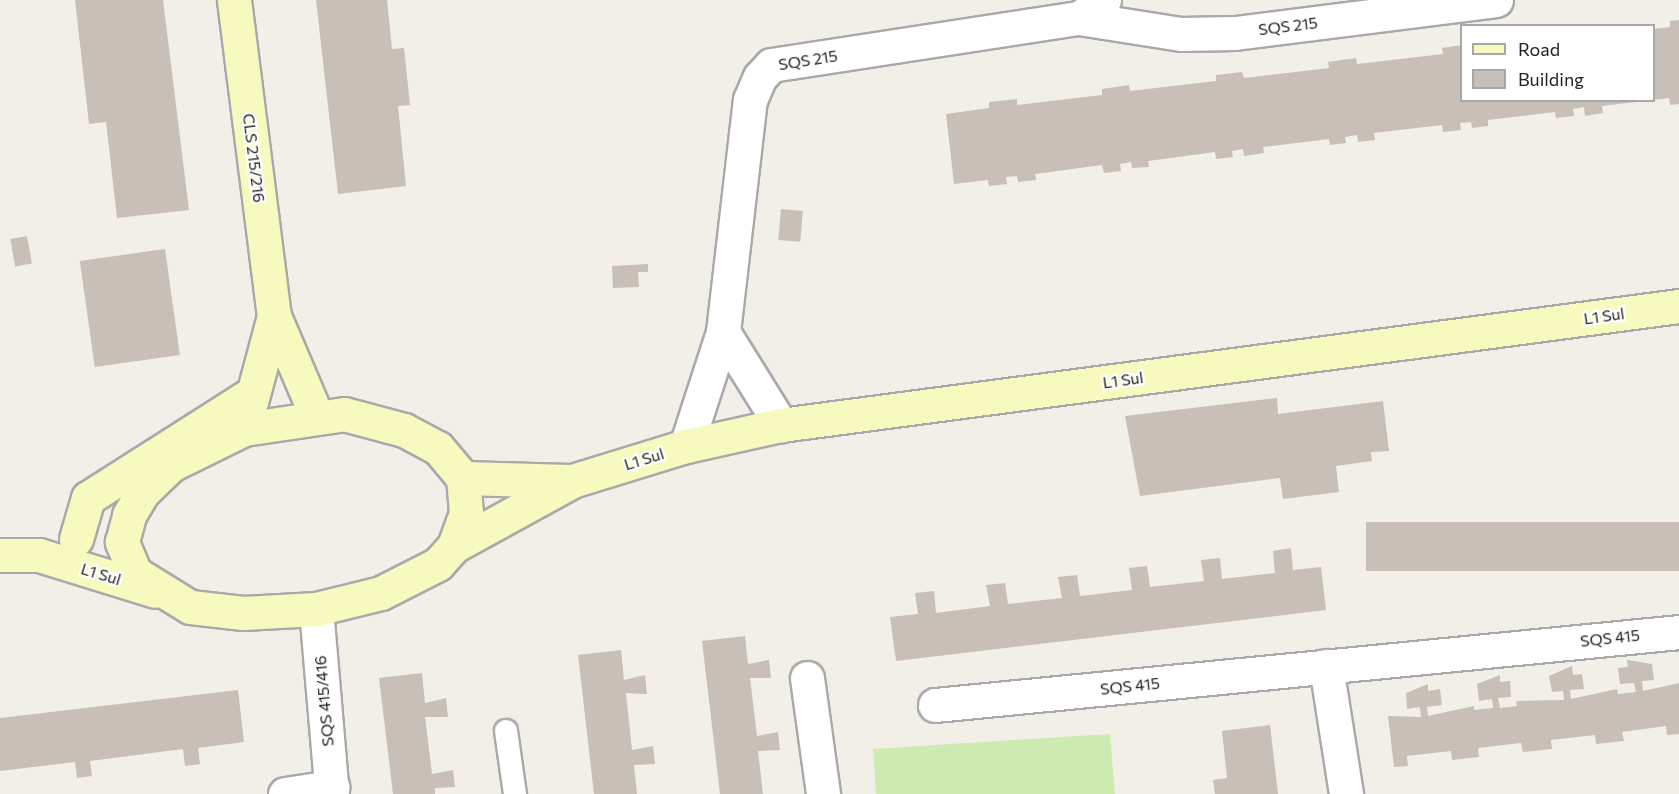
<!DOCTYPE html>
<html>
<head>
<meta charset="utf-8">
<style>
	body { margin:0 }
	#map { position:relative; width:1679px; height:794px; overflow:hidden; background:#f2efe9; font-family:Commissioner,sans-serif }
	div>[style] { position:absolute }
	[style*='--x'] { left:calc(var(--x)*1px); top:calc(var(--y)*1px); width:calc(var(--w)*1px); rotate:calc(var(--a)*1deg) }
	.grass>* { inset:0; background:#cdebb0 }
	.building>* { inset:0; background:#c7bfb8; transform-origin:0 0 }
	.roads { filter:drop-shadow(2px 0 #a9a9a9) drop-shadow(-2px 0 #a9a9a9) drop-shadow(0 2px #a9a9a9) drop-shadow(0 -2px #a9a9a9) }
	.lane>* { height:22px; margin:-11px; padding:0 11px; transform-origin:11px; border-radius:11px; background:#fff }
	.street>* { height:33px; margin:-16.5px; padding:0 16.5px; transform-origin:16.5px; border-radius:16.5px; background:#fff }
	.secondary>* { height:33px; margin:-16.5px; padding:0 16.5px; transform-origin:16.5px; border-radius:16.5px; background:#f7fabf }
	span { translate:-50% -50%; white-space:nowrap; text-align:center; line-height:1.15; -webkit-text-stroke:4.5px #fff; paint-order:stroke }
	.street-label { font-size:16px; color:#222 }
	.legend { position:absolute; left:1460px; top:24px; width:195px; height:78px; box-sizing:border-box; background:#fff; border:2px solid #a7a7a7; margin:0; padding:8px 10px; list-style:none; font-size:18px; color:#222 }
	.legend li { display:flex; align-items:center; gap:12px; height:30px }
	.legend b { width:30px; border:2px solid #a7a7a7 }
</style>
</head>
<body>
<div id="map">
	<div class="grass">
		<i style="clip-path:polygon(1110px 734px,1115px 794px,876px 794px,873px 749px)"></i>
	</div>
	<div class="building">
		<i style="clip-path:polygon(75px 0,163px 0,189px 210px,117px 218px,106px 122px,89px 124px)"></i>
		<i style="clip-path:polygon(316px 0,387px 0,392px 49px,404px 48px,410px 105px,398px 106px,406px 186px,338px 194px)"></i>
		<i style="clip-path:polygon(1679px 20px,1679px 104px,1670px 105px,1669px 98px,1654px 100px,1654px 29px,1670px 27px,1670px 21px)"></i>
		<i style="clip-path:polygon(1462px 45px,1462px 100px,1636px 102px,1602px 106px,1603px 113px,1585px 116px,1584px 107px,1573px 109px,1574px 116px,1556px 118px,1555px 112px,1488px 120px,1488px 126px,1472px 128px,1471px 122px,1460px 123px,1461px 130px,1443px 132px,1442px 125px,1374px 133px,1375px 140px,1358px 142px,1357px 135px,1345px 137px,1346px 143px,1330px 145px,1329px 139px,1263px 147px,1264px 153px,1244px 156px,1243px 149px,1232px 151px,1233px 157px,1216px 159px,1215px 152px,1148px 161px,1149px 167px,1132px 168px,1131px 162px,1120px 164px,1121px 171px,1104px 173px,1102px 165px,1035px 174px,1036px 180px,1018px 182px,1017px 176px,1006px 177px,1007px 184px,989px 186px,988px 180px,954px 184px,946px 114px,989px 108px,989px 102px,1017px 99px,1017px 105px,1102px 95px,1102px 89px,1129px 85px,1130px 91px,1216px 81px,1216px 75px,1242px 72px,1244px 78px,1329px 68px,1328px 62px,1356px 58px,1357px 64px,1443px 54px,1442px 48px)"></i>
		<i style="left:781px;top:209px;width:22px;height:31px;rotate:5deg"></i>
		<i style="left:27px;top:236px;width:28px;height:17px;rotate:80deg"></i>
		<i style="left:165px;top:249px;width:107px;height:86px;rotate:82deg"></i>
		<i style="clip-path:polygon(648px 264px,648px 272px,638px 272px,639px 287px,613px 288px,612px 266px)"></i>
		<i style="clip-path:polygon(1277px 398px,1278px 414px,1383px 401px,1389px 451px,1371px 452px,1372px 461px,1336px 466px,1339px 492px,1283px 499px,1280px 478px,1140px 496px,1125px 416px)"></i>
		<i style="left:1679px;top:522px;width:49px;height:313px;rotate:90deg"></i>
		<i style="clip-path:polygon(1291px 548px,1293px 570px,1321px 567px,1326px 610px,896px 661px,890px 617px,918px 614px,915px 593px,934px 591px,936px 613px,990px 606px,986px 585px,1005px 583px,1008px 604px,1062px 598px,1058px 577px,1077px 575px,1080px 596px,1132px 590px,1129px 568px,1147px 566px,1150px 587px,1204px 581px,1201px 560px,1220px 558px,1222px 579px,1275px 573px,1273px 551px)"></i>
		<i style="clip-path:polygon(745px 636px,748px 664px,769px 660px,771px 678px,750px 678px,757px 736px,778px 732px,780px 750px,758px 751px,763px 794px,720px 794px,702px 641px)"></i>
		<i style="clip-path:polygon(621px 650px,624px 680px,645px 675px,647px 694px,626px 693px,632px 750px,653px 746px,655px 764px,634px 765px,637px 794px,594px 794px,578px 655px)"></i>
		<i style="clip-path:polygon(1627px 660px,1652px 664px,1654px 680px,1642px 681px,1643px 691px,1679px 683px,1679px 734px,1667px 735px,1666px 726px,1622px 732px,1624px 741px,1596px 744px,1595px 735px,1551px 740px,1552px 749px,1523px 752px,1521px 743px,1478px 748px,1479px 757px,1452px 760px,1451px 751px,1407px 756px,1408px 766px,1394px 767px,1388px 716px,1421px 717px,1420px 707px,1407px 709px,1406px 693px,1428px 684px,1428px 691px,1440px 689px,1442px 705px,1427px 707px,1428px 716px,1474px 706px,1474px 710px,1493px 708px,1492px 699px,1479px 701px,1477px 684px,1500px 675px,1500px 682px,1510px 681px,1511px 697px,1498px 698px,1500px 708px,1517px 706px,1516px 701px,1564px 700px,1563px 691px,1552px 692px,1549px 676px,1572px 666px,1573px 675px,1582px 674px,1584px 689px,1570px 690px,1571px 699px,1617px 689px,1618px 694px,1636px 692px,1634px 683px,1620px 684px,1618px 668px,1628px 667px)"></i>
		<i style="clip-path:polygon(422px 673px,425px 703px,446px 698px,448px 717px,425px 717px,432px 774px,453px 770px,455px 787px,435px 788px,435px 794px,393px 794px,379px 678px)"></i>
		<i style="clip-path:polygon(238px 690px,244px 742px,198px 748px,200px 764px,185px 766px,183px 749px,90px 761px,92px 776px,77px 778px,75px 762px,0 771px,0 718px)"></i>
		<i style="clip-path:polygon(1270px 725px,1278px 794px,1215px 794px,1213px 780px,1227px 778px,1222px 731px)"></i>
	</div>
	<div class="roads">
		<div class="lane">
			<i style="--x:506;--y:731;--w:64;--a:81.9"></i>
		</div>
		<div class="street">
			<i style="--x:1079;--y:18;--w:103;--a:8.9"></i>
			<i style="--x:1181;--y:34;--w:54;--a:-1.1"></i>
			<i style="--x:1235;--y:33;--w:263;--a:-7.2"></i>
			<i style="--x:723;--y:332;--w:110;--a:58.1"></i>
			<i style="--x:686;--y:446;--w:120;--a:-72"></i>
			<i style="--x:723;--y:332;--w:234;--a:-83.4"></i>
			<i style="--x:750;--y:100;--w:25;--a:-67"></i>
			<i style="--x:760;--y:77;--w:16;--a:-47"></i>
			<i style="--x:771;--y:65;--w:312;--a:-8.7"></i>
			<i style="--x:1079;--y:18;--w:31;--a:-36"></i>
			<i style="--x:316;--y:609;--w:186;--a:85.1"></i>
			<i style="--x:1326;--y:666;--w:130;--a:81.1"></i>
			<i style="--x:807;--y:678;--w:117;--a:82.1"></i>
			<i style="--x:935;--y:705;--w:748;--a:-5.6"></i>
			<i style="--x:285;--y:794;--w:48;--a:-8.5"></i>
		</div>
		<div class="secondary">
			<i style="--x:234;--y:0;--w:319;--a:82.8"></i>
			<i style="--x:274;--y:316;--w:110;--a:66.9"></i>
			<i style="--x:248;--y:413;--w:100;--a:-75"></i>
			<i style="--x:344;--y:414;--w:62;--a:14.9"></i>
			<i style="--x:404;--y:430;--w:38;--a:28"></i>
			<i style="--x:438;--y:448;--w:39;--a:50"></i>
			<i style="--x:463;--y:478;--w:35;--a:85"></i>
			<i style="--x:466;--y:513;--w:35;--a:110"></i>
			<i style="--x:454;--y:546;--w:24;--a:132"></i>
			<i style="--x:438;--y:564;--w:64;--a:153"></i>
			<i style="--x:381;--y:593;--w:67;--a:166.2"></i>
			<i style="--x:316;--y:609;--w:73;--a:176.9"></i>
			<i style="--x:243;--y:613;--w:53;--a:-173.5"></i>
			<i style="--x:190;--y:607;--w:65;--a:-148.3"></i>
			<i style="--x:135;--y:573;--w:34;--a:-113"></i>
			<i style="--x:122;--y:542;--w:28;--a:-75"></i>
			<i style="--x:129;--y:515;--w:27;--a:-59"></i>
			<i style="--x:143;--y:492;--w:39;--a:-44"></i>
			<i style="--x:171;--y:465;--w:81;--a:-26.3"></i>
			<i style="--x:244;--y:429;--w:101;--a:-8.5"></i>
			<i style="--x:463;--y:478;--w:107;--a:1.6"></i>
			<i style="--x:76;--y:539;--w:43;--a:-73.7"></i>
			<i style="--x:88;--y:498;--w:196;--a:-32.5"></i>
			<i style="--x:454;--y:546;--w:135;--a:-28.8"></i>
			<i style="--x:572;--y:481;--w:119;--a:-17.1"></i>
			<i style="--x:686;--y:446;--w:97;--a:-12.5"></i>
			<i style="--x:781;--y:425;--w:906;--a:-7.55"></i>
			<i style="--x:0;--y:555;--w:39;--a:0"></i>
			<i style="--x:39;--y:555;--w:121;--a:17.2"></i>
		</div>
	</div>
	<div class="street-label">
		<span style="left:1288px;top:26px;rotate:-7deg">SQS 215</span>
		<span style="left:808px;top:60px;rotate:-9deg">SQS 215</span>
		<span style="left:254px;top:158px;rotate:83deg">CLS 215/216</span>
		<span style="left:1604px;top:316px;rotate:-8deg">L1 Sul</span>
		<span style="left:1123px;top:380px;rotate:-8deg">L1 Sul</span>
		<span style="left:644px;top:459px;rotate:-17deg">L1 Sul</span>
		<span style="left:101px;top:574px;rotate:17deg">L1 Sul</span>
		<span style="left:1610px;top:638px;rotate:-6deg">SQS 415</span>
		<span style="left:1130px;top:686px;rotate:-6deg">SQS 415</span>
		<span style="left:324px;top:701px;rotate:-95deg">SQS 415/416</span>
	</div>
	<ul class="legend">
	<li><b style="height:8px;background:#f7fabf"></b>Road</li>
	<li><b style="height:16px;background:#c7bfb8"></b>Building</li>
	</ul>
</div>
</body>
</html>
